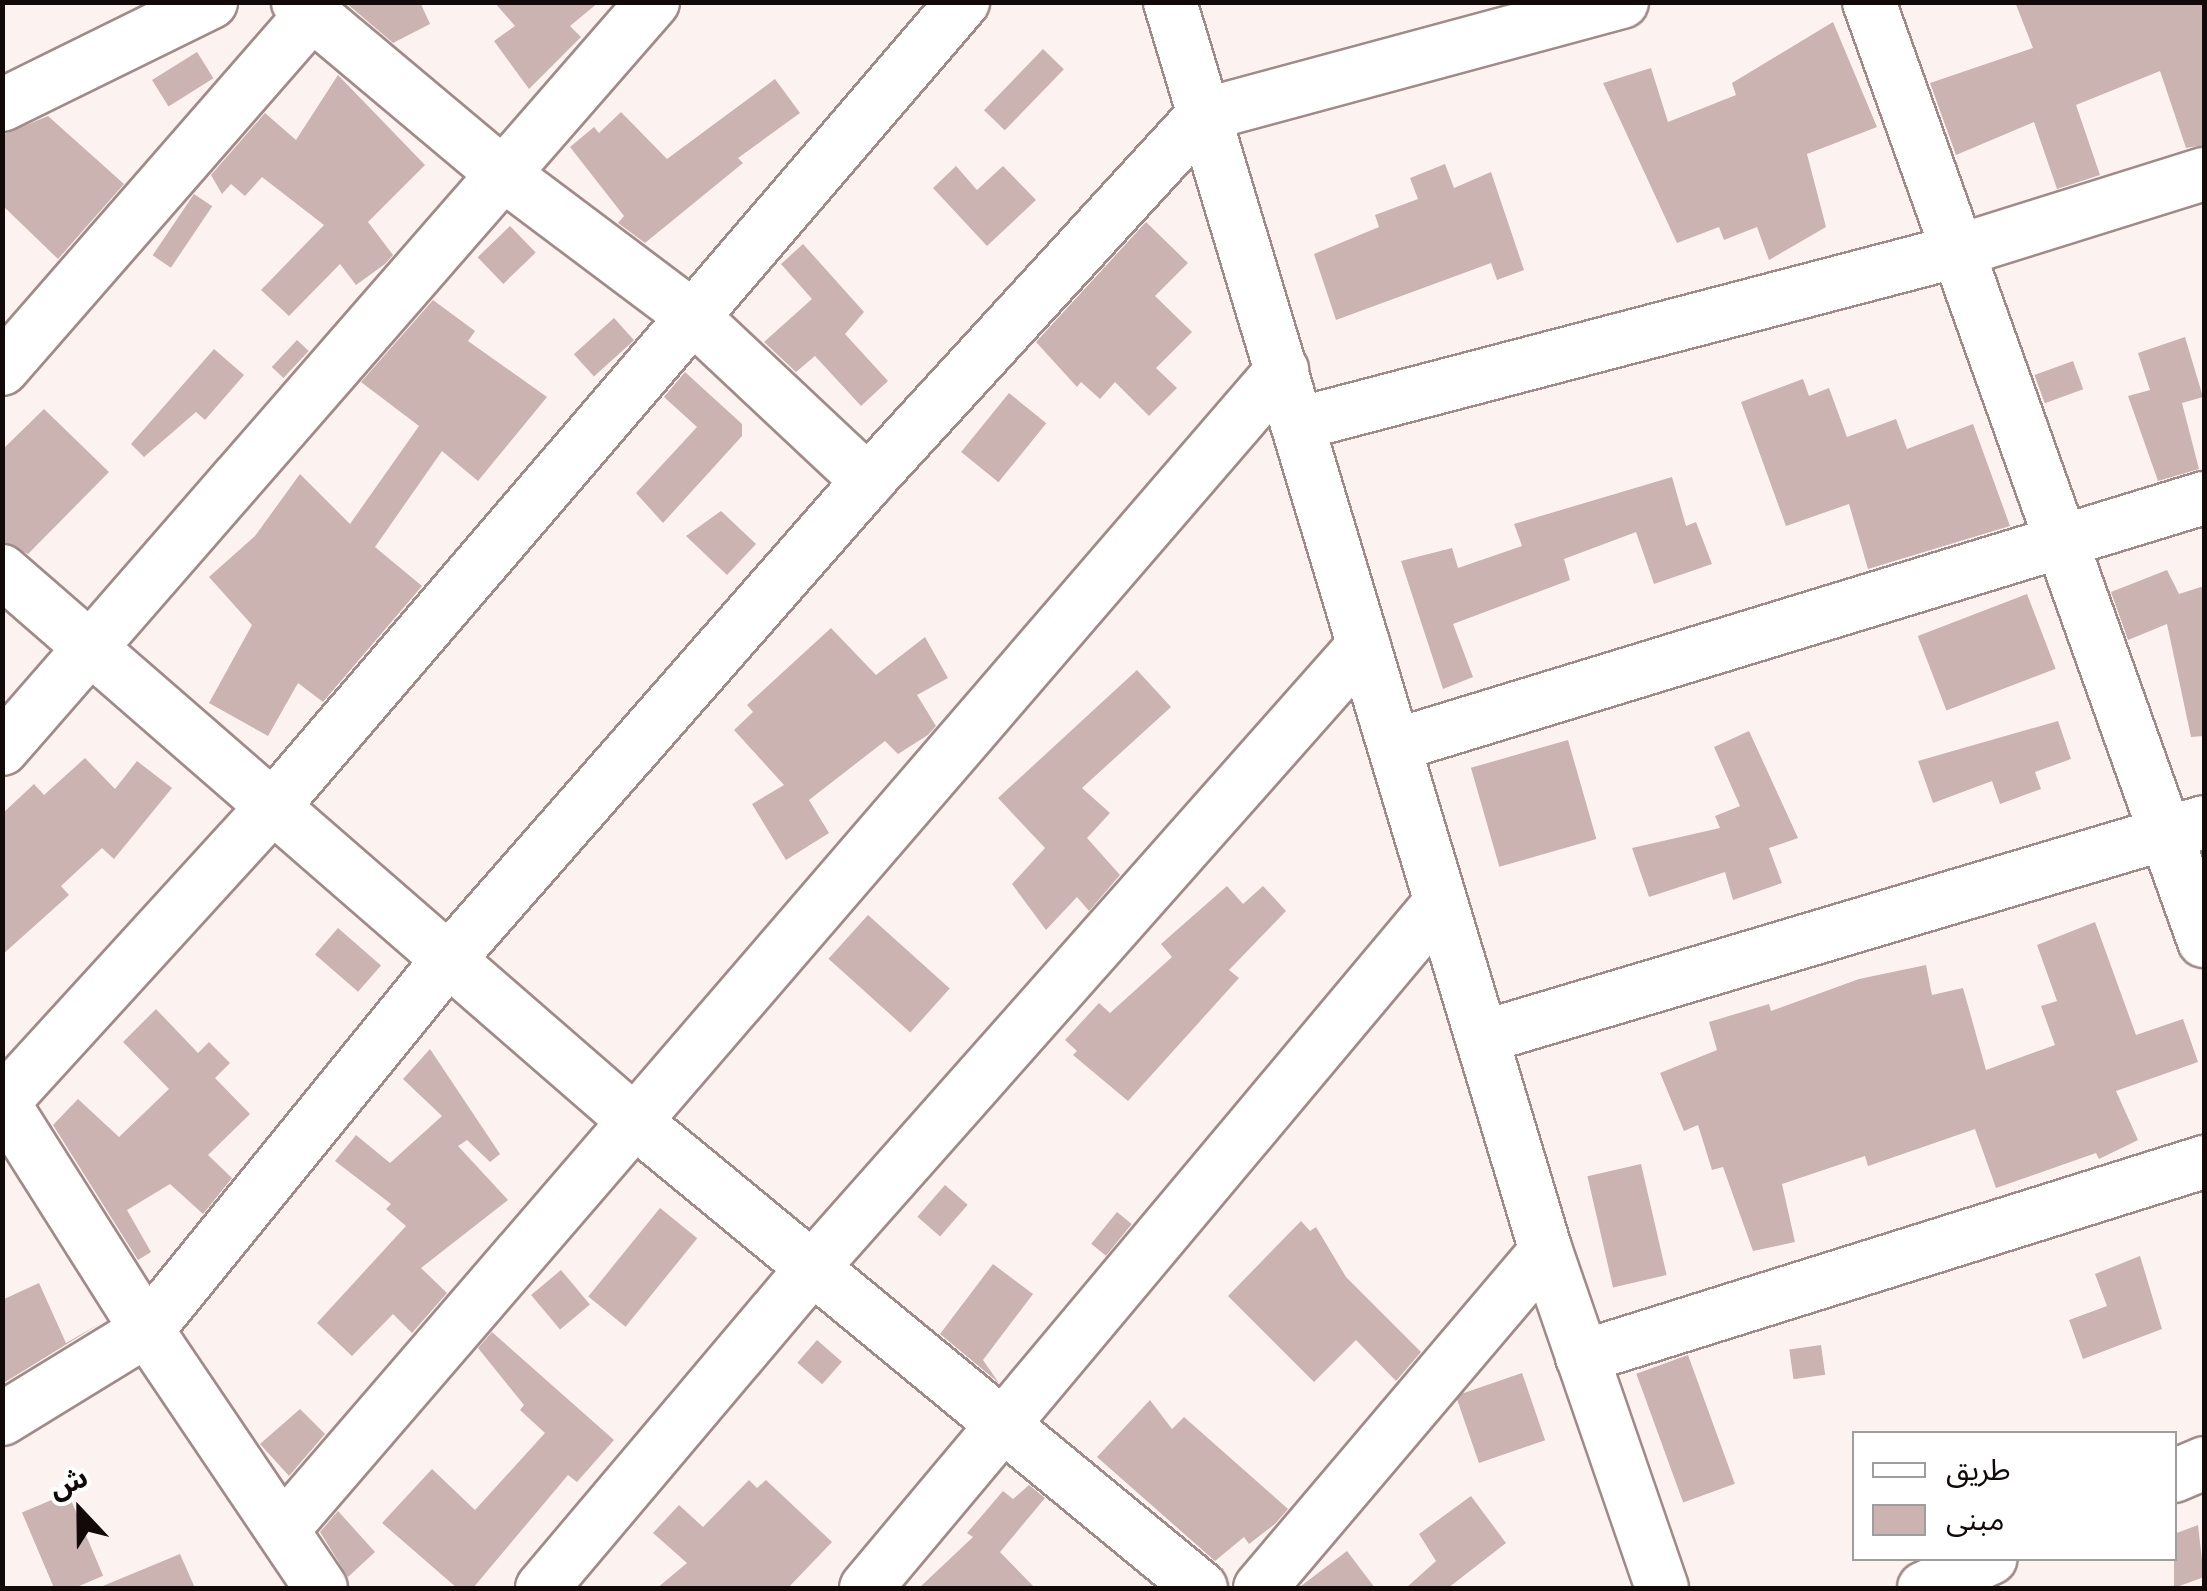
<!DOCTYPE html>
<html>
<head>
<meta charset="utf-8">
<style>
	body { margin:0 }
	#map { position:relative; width:2207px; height:1591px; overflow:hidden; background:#fcf3f1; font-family:Signika,"Noto Sans Arabic",sans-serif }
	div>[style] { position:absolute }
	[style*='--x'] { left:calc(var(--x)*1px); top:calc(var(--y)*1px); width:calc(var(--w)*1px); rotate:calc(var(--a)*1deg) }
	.building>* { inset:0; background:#cab3b0; transform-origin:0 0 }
	.roads { filter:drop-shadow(2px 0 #a18b88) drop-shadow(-2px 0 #a18b88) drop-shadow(0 2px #a18b88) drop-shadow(0 -2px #a18b88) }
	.minor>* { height:52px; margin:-26px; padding:0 26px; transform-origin:26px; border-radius:26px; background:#fff }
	span { translate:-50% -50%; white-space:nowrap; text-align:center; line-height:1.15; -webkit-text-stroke:8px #fff; paint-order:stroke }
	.frame { position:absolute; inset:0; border:5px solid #110a09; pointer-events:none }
	.legend { position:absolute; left:1852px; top:1431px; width:325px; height:130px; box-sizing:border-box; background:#fff; border:2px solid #a09d9d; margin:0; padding:12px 18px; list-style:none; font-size:30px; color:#110a09 }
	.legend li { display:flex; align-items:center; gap:20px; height:50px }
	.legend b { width:50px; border:2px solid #a09d9d }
	.north { position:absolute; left:30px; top:1461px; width:100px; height:100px; -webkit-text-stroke:8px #fff; paint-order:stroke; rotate:338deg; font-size:28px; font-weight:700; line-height:40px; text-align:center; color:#110a09 }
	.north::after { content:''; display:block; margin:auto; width:35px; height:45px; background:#110a09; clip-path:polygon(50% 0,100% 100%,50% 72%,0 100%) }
</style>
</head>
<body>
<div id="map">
	<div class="building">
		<i style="clip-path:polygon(345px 2px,420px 2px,430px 24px,393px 43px)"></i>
		<i style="clip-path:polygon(494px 2px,599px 2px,570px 26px,581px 37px,529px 89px,494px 41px,515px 26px)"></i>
		<i style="clip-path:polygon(2015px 2px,2204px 2px,2204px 145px,2186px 148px,2160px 71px,2076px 105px,2100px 175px,2057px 189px,2034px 122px,1956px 155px,1930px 83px,2033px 48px)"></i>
		<i style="clip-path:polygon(1833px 22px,1877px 127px,1807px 154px,1826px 227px,1769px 260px,1757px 227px,1724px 240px,1719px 227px,1677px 243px,1603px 83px,1651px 68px,1668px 122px,1736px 95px,1732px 83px)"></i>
		<i style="left:1043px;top:49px;width:29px;height:85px;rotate:44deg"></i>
		<i style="left:197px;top:52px;width:31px;height:53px;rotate:58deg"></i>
		<i style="clip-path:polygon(338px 75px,425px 165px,368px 222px,393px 255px,385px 264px,356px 285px,340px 264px,289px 316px,261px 290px,324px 225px,262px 177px,245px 196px,231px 184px,222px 194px,211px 175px,265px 113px,296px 140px)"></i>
		<i style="clip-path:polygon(775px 79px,800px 113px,738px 158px,743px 163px,645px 243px,618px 223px,624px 216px,570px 147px,594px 127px,599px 133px,621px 112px,667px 159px)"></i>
		<i style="clip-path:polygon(48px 116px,124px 184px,58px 259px,2px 205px,2px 135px)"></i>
		<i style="clip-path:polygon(1445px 164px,1454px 188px,1491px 172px,1524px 270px,1497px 280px,1491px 263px,1336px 320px,1314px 254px,1379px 227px,1375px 215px,1418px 199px,1410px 178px)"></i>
		<i style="clip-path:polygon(956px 166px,977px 190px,1003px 166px,1036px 200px,987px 246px,933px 188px)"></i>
		<i style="left:194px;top:194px;width:22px;height:74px;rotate:34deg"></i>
		<i style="clip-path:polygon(1146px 222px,1188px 263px,1155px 296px,1192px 332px,1156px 368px,1177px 388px,1149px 416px,1115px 382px,1100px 399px,1081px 382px,1077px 387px,1036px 342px)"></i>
		<i style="left:510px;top:226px;width:37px;height:45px;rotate:46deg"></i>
		<i style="clip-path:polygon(803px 244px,864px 312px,845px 334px,888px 381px,861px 406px,815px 356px,796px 372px,764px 342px,812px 299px,781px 264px)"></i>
		<i style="clip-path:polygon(433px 300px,475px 331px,468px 341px,547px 397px,478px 481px,442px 451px,375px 547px,422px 586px,323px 702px,298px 683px,268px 736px,209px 703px,252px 625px,209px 577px,255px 536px,300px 474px,350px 524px,419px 426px,361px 382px)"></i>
		<i style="left:614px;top:318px;width:30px;height:54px;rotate:48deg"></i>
		<i style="clip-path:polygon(2185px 337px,2203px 397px,2182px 403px,2199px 469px,2158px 481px,2128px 396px,2150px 390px,2138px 353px)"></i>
		<i style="left:297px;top:340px;width:16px;height:37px;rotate:43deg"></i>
		<i style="clip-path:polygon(214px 349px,244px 375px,205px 420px,196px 412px,144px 457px,131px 444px)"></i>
		<i style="left:2073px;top:361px;width:30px;height:41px;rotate:70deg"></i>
		<i style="clip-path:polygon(685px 372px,742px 424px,742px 436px,663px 523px,636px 493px,697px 427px,664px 397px)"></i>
		<i style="clip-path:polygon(1803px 379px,1809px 396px,1829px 388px,1847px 437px,1896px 419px,1907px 449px,1973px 424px,2010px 526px,1868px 569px,1849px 504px,1786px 526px,1741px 402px)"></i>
		<i style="left:1009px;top:393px;width:48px;height:76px;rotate:39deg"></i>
		<i style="clip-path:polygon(44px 409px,109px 472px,28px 554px,2px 542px,2px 450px)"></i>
		<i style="clip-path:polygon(1672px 477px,1686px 526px,1696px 522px,1712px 564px,1654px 584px,1636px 532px,1564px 559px,1570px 580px,1453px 624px,1473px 677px,1443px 689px,1401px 561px,1452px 548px,1458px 568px,1522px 546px,1514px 524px)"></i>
		<i style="clip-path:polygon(721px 511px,756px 544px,727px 575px,686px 536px)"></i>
		<i style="clip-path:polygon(2167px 570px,2179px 594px,2204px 586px,2204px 736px,2191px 737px,2167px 624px,2128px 640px,2111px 592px)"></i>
		<i style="left:2027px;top:594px;width:80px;height:117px;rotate:69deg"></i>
		<i style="clip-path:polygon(831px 628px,876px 675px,925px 637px,948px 678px,917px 695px,936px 726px,928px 735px,898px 754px,885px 741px,809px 800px,829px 833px,786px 860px,752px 804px,784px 785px,734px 730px,753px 712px,747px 705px)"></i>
		<i style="clip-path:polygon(1137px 670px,1171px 707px,1082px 788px,1110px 813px,1087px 838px,1120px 875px,1089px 911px,1077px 897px,1046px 930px,1012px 884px,1045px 848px,998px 798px)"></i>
		<i style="clip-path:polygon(2058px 721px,2071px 759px,2035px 772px,2041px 789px,2000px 804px,1992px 781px,1933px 803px,1918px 761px)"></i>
		<i style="clip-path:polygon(1749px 731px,1798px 838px,1769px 848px,1782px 883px,1733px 900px,1725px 872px,1649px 897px,1632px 848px,1720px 828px,1715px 816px,1740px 806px,1714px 747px)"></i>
		<i style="left:1568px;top:740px;width:103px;height:101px;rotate:74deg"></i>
		<i style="clip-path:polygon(85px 758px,115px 789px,137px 761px,172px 788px,114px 859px,102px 848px,61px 886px,69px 895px,2px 955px,2px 814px,34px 784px,44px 795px)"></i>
		<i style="clip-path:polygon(1227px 886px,1243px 904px,1263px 886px,1286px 911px,1229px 970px,1239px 978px,1128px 1101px,1073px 1055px,1077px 1051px,1065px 1040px,1099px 1003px,1110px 1013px,1172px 957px,1161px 944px)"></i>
		<i style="left:868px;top:915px;width:110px;height:59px;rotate:42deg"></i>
		<i style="clip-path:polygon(2095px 922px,2136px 1035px,2183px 1019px,2198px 1062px,2116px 1091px,2138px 1140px,2099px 1159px,2096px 1153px,1996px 1188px,1975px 1129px,1868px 1166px,1865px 1156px,1782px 1184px,1795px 1242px,1753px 1251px,1723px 1167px,1712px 1170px,1698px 1125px,1684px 1131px,1660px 1073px,1717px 1050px,1709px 1022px,1769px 1004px,1771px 1011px,1859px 979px,1926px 965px,1932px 995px,1963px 988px,1986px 1070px,2055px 1045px,2041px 1006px,2057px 1001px,2037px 945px)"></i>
		<i style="left:338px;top:928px;width:57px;height:35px;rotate:41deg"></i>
		<i style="clip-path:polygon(156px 1009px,198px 1053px,209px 1042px,230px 1063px,215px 1078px,250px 1114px,208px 1155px,232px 1178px,203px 1214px,170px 1184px,127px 1210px,151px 1252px,138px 1260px,53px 1125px,78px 1099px,119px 1137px,169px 1089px,123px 1042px)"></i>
		<i style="clip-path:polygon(430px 1049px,500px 1154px,490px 1162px,467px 1140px,458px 1146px,508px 1200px,421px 1268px,447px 1293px,412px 1333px,393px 1314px,352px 1356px,317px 1323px,406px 1226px,386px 1209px,391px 1204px,335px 1161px,356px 1135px,390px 1163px,442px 1116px,403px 1079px)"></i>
		<i style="left:1641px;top:1164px;width:114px;height:55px;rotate:77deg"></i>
		<i style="left:945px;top:1185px;width:30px;height:42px;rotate:41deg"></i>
		<i style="left:660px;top:1208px;width:48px;height:114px;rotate:39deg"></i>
		<i style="left:1117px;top:1212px;width:19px;height:41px;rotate:39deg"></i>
		<i style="clip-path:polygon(1301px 1221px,1310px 1231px,1316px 1227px,1346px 1277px,1421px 1352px,1396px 1381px,1356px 1340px,1314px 1382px,1228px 1296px)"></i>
		<i style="clip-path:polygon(2140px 1256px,2162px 1329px,2083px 1359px,2069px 1320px,2107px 1306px,2095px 1274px)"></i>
		<i style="clip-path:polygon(993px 1264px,1033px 1294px,983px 1360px,999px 1383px,940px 1334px)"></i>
		<i style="left:561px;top:1270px;width:45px;height:39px;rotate:50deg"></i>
		<i style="clip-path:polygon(39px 1283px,66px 1343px,101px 1323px,2px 1384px,2px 1300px)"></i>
		<i style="clip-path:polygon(492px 1332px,614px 1440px,577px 1482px,568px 1475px,473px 1588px,457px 1588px,382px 1523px,432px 1469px,475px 1510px,545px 1433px,520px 1410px,524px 1405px,478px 1348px)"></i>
		<i style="left:817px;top:1340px;width:33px;height:30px;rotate:41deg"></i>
		<i style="left:1821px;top:1345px;width:30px;height:32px;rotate:82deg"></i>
		<i style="left:1688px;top:1355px;width:137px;height:55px;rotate:70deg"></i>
		<i style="left:1522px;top:1373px;width:71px;height:70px;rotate:71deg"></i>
		<i style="clip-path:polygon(1150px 1400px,1172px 1429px,1184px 1417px,1288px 1509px,1275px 1524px,1249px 1544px,1244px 1537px,1215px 1561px,1097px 1457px)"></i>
		<i style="clip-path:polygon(300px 1409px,325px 1434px,289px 1476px,260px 1444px)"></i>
		<i style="clip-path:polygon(749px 1480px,757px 1488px,766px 1480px,832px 1542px,788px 1588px,657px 1588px,687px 1563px,653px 1533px,679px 1505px,703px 1527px)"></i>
		<i style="clip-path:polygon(1029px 1485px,1045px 1498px,1000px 1552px,1035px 1588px,919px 1588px,973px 1537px,967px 1533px,1003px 1491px,1013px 1499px)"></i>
		<i style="left:68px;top:1493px;width:90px;height:50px;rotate:67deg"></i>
		<i style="clip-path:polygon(1471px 1496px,1506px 1543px,1448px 1588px,1406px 1588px,1436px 1561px,1419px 1534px)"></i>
		<i style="clip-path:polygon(338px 1511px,375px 1552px,348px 1577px,320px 1532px)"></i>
		<i style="clip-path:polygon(2198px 1525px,2204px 1577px,2174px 1588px,2174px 1534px)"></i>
		<i style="clip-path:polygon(1347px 1551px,1375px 1588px,1299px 1588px,1301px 1586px)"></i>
		<i style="clip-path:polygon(180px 1554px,195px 1588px,98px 1588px)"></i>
	</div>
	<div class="roads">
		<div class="minor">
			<i style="--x:298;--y:2;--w:268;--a:40"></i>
			<i style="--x:503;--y:174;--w:235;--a:36.9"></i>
			<i style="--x:691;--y:315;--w:243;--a:43.2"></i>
			<i style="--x:1170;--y:2;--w:1304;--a:73.25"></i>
			<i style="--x:1546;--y:1251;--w:356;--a:71"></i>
			<i style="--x:1869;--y:2;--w:997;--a:70.37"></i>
			<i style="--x:2;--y:105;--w:233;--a:-26.2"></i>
			<i style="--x:2;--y:369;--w:471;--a:-48.9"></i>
			<i style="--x:1298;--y:424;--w:682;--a:-14.69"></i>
			<i style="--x:1958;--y:251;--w:258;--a:-17.4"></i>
			<i style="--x:2;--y:571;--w:836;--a:41.02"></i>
			<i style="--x:633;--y:1120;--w:736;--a:39.49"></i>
			<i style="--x:1396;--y:745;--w:845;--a:-17"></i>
			<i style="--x:2;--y:749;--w:991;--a:-48.93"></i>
			<i style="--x:1483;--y:1037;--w:752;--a:-16.6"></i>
			<i style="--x:2;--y:1101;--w:271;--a:57.7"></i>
			<i style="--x:147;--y:1330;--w:311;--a:56"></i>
			<i style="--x:2;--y:1103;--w:405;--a:-47.6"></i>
			<i style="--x:275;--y:804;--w:1057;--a:-49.38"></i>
			<i style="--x:1582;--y:1357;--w:652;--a:-17.41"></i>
			<i style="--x:2;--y:1419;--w:170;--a:-31.5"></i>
			<i style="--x:147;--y:1330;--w:477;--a:-50.9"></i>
			<i style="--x:448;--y:960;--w:637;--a:-48.75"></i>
			<i style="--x:868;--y:481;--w:496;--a:-47.5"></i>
			<i style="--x:1203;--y:115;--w:434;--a:-15.1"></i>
			<i style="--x:2174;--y:1476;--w:33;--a:-23"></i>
			<i style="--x:284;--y:1528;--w:1529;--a:-49.24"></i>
			<i style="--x:542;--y:1588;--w:419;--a:-49.8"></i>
			<i style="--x:812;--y:1268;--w:832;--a:-48.46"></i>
			<i style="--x:866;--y:1588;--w:894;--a:-50.04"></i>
			<i style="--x:1260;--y:1588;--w:442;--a:-49.7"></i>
			<i style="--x:1924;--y:1588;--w:73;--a:-24.1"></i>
		</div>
	</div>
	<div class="frame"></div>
	<ul class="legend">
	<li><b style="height:12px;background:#fff"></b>طريق</li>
	<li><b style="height:28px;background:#cab3b0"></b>مبنى</li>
	</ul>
	<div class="north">ش</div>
</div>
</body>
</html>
